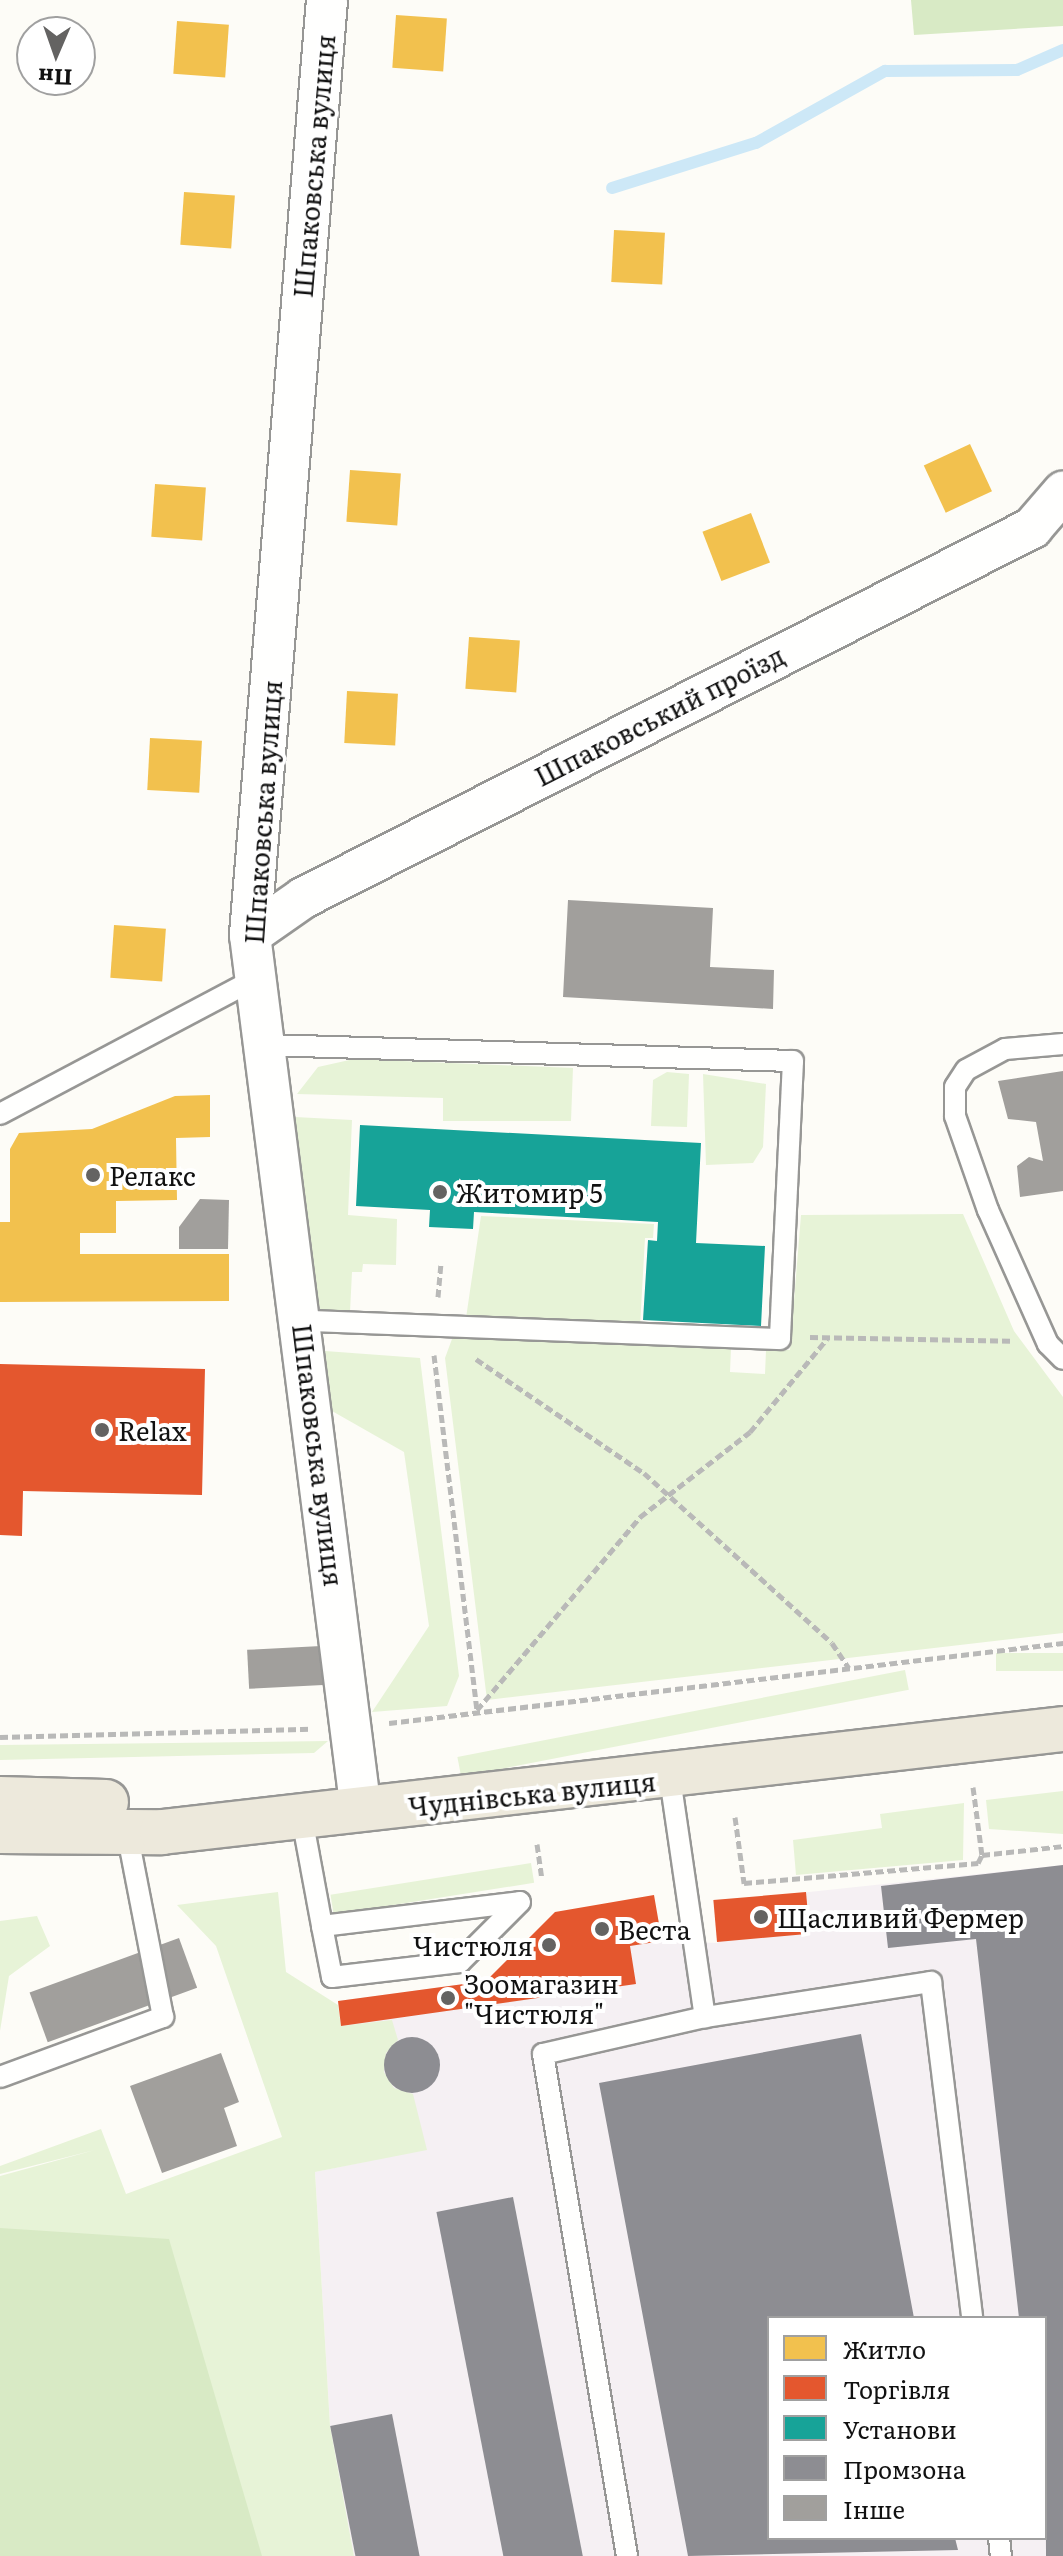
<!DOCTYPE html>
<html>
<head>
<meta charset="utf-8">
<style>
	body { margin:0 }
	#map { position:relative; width:1063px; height:2556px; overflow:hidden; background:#fdfcf7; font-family:Literata,serif }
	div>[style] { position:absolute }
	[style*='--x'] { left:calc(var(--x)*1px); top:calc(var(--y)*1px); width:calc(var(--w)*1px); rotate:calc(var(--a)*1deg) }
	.industrial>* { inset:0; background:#f5f0f3 }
	.green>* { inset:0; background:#e7f3d7; transform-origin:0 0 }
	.forest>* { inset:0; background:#d8eac5 }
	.homes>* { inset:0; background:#f2c14e; transform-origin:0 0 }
	.shops>* { inset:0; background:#e4572e; transform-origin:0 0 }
	.public>* { inset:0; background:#17a398 }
	.industry>* { inset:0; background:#8d8d92; transform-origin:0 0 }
	.round { border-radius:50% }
	.stream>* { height:12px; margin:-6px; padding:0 6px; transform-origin:6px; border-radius:6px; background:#cde8f7 }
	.building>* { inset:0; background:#a19f9c; transform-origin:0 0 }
	.path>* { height:5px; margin-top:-2.5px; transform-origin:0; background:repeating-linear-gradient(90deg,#b9b9b8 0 8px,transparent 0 12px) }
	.roads { filter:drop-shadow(2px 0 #979795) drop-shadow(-2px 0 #979795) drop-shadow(0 2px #979795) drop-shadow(0 -2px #979795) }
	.service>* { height:20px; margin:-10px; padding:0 10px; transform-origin:10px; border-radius:10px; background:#fffffe }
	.minor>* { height:40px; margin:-20px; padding:0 20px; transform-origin:20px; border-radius:20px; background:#fffffe }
	.primary>* { height:44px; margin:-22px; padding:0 22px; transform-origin:22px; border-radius:22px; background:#ede9dc }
	.dots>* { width:22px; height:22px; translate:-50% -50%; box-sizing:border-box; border:4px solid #fff; border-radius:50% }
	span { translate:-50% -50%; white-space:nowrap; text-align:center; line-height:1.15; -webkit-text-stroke:8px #fff; paint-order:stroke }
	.street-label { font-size:26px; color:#111 }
	.poi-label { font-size:26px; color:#111 }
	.left { translate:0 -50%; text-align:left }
	.right { translate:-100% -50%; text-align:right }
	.legend { position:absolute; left:767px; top:2316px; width:280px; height:224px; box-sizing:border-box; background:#fff; border:2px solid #a0a0a0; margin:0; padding:10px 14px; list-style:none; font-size:24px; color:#111 }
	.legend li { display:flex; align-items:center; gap:16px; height:40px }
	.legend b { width:40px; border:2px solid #a0a0a0 }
	.north { position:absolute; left:16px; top:16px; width:80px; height:80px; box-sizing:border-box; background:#fff; border:2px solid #a0a0a0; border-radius:50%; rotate:182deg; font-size:22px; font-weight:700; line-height:32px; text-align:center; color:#111 }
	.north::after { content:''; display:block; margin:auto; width:28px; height:36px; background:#646362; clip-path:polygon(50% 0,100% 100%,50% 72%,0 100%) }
</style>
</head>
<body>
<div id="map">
	<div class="industrial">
		<i style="clip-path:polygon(evenodd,1063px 1865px,1063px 2556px,354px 2556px,330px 2426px,315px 2172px,364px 2162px,338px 2001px,486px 1981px,555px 1912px,662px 1941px,718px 1943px,714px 1902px,1063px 1865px,769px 2318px,1045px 2318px,1045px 2538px,769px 2538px,769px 2318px)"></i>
	</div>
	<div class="green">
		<i style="clip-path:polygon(354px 1059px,573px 1068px,571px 1121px,443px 1121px,443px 1098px,297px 1094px,318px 1067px)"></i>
		<i style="clip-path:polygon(667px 1072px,689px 1074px,687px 1127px,651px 1126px,653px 1080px)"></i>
		<i style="clip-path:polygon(703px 1074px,766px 1084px,763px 1147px,753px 1163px,706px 1165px)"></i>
		<i style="clip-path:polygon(295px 1117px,352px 1120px,348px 1215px,397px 1219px,396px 1265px,363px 1264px,362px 1272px,352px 1272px,350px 1312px,320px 1312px)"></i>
		<i style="clip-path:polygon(963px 1214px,1014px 1331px,1063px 1397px,1063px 1633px,487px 1700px,445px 1358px,452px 1339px,461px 1333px,731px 1348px,730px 1372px,765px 1374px,766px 1350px,790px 1350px,801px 1215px)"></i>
		<i style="clip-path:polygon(481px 1216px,654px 1224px,653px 1238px,645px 1238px,640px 1327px,466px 1318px)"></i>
		<i style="clip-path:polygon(325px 1351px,420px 1358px,459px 1676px,447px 1706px,372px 1712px,429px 1626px,404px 1452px,332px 1411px)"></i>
		<i style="left:1063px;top:1653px;width:18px;height:67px;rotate:90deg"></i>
		<i style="left:905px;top:1670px;width:20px;height:456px;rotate:79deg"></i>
		<i style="clip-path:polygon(328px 1741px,314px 1753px,0 1760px,0 1745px)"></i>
		<i style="clip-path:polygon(1063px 1791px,1063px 1834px,989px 1829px,986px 1800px)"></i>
		<i style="clip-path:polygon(964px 1803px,963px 1860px,796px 1875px,793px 1840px,882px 1828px,880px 1814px)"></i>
		<i style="left:531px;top:1863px;width:20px;height:203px;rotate:81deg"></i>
		<i style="clip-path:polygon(278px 1892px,286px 1972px,338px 2005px,341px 2026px,392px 2020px,398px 2040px,386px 2053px,384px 2072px,394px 2088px,413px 2094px,427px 2150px,315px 2172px,330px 2426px,354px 2556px,0 2556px,0 2176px,95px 2150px,0 2174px,0 2166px,101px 2129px,126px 2194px,282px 2137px,216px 1946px,177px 1905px)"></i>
		<i style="clip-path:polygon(37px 1916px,50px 1946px,9px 1976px,0 2031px,0 1921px)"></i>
	</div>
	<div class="forest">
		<i style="clip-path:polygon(911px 0,1063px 0,1063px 26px,914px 35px)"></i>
		<i style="clip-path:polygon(0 2228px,169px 2239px,262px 2556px,0 2556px)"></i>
	</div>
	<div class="homes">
		<i style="left:396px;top:15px;width:51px;height:53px;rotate:4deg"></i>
		<i style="left:177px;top:21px;width:52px;height:53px;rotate:4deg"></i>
		<i style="left:184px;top:192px;width:51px;height:53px;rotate:4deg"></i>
		<i style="left:614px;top:230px;width:51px;height:52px;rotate:3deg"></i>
		<i style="left:970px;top:444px;width:52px;height:51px;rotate:65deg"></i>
		<i style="left:350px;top:470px;width:51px;height:52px;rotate:4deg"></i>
		<i style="left:155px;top:484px;width:51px;height:53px;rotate:4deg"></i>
		<i style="left:751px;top:513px;width:53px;height:52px;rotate:69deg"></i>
		<i style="left:469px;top:637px;width:51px;height:52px;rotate:4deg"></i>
		<i style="left:347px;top:691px;width:51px;height:52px;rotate:3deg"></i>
		<i style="left:150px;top:738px;width:52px;height:52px;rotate:3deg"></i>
		<i style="left:114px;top:925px;width:52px;height:53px;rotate:4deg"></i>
		<i style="clip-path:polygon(210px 1095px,210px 1137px,176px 1138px,177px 1200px,116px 1201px,116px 1233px,80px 1233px,80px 1254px,229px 1254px,229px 1301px,0 1302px,0 1222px,10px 1222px,10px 1149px,19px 1133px,92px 1129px,175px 1096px)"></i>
	</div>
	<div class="shops">
		<i style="clip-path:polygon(0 1364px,205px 1369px,202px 1495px,23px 1491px,22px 1536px,0 1535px)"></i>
		<i style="left:806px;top:1892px;width:42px;height:93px;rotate:85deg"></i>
		<i style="clip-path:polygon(654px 1895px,662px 1941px,630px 1946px,636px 1984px,341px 2026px,338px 2001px,486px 1981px,555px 1912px)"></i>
	</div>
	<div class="public">
		<i style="clip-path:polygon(360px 1125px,701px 1143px,696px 1243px,765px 1246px,761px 1326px,643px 1320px,648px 1240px,657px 1241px,658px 1222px,474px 1212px,473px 1229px,429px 1227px,430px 1210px,356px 1206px)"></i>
	</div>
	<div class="industry">
		<i style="clip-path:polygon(1063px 1865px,1063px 2556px,1046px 2556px,1045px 2318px,1019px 2318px,976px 1939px,888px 1948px,881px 1886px)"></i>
		<i style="clip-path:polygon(861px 2034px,914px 2318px,769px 2318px,769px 2538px,955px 2538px,958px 2550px,688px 2556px,599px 2083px)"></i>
		<i class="round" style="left:384px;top:2037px;width:56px;height:56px"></i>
		<i style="left:513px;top:2197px;width:366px;height:78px;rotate:79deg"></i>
		<i style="left:392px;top:2414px;width:145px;height:63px;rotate:79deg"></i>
	</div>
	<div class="stream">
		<i style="--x:612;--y:188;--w:151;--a:-17.4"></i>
		<i style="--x:756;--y:143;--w:148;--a:-29.2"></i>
		<i style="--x:885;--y:71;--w:132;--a:-0.4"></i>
		<i style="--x:1017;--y:70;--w:50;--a:-23.5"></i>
	</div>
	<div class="building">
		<i style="clip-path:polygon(568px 900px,713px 908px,710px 967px,774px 970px,773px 1009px,563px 997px)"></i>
		<i style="clip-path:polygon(1063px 1071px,1063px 1191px,1020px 1197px,1017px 1166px,1029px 1157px,1043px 1161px,1036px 1122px,1008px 1119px,998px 1081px)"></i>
		<i style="clip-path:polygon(200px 1199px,229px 1200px,228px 1249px,179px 1249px,179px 1227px)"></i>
		<i style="left:321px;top:1646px;width:39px;height:74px;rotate:87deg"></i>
		<i style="left:179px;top:1938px;width:53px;height:159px;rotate:70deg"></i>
		<i style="clip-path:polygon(221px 2053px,239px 2102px,224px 2108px,237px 2146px,162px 2173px,130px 2086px)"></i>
	</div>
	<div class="path">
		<i style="--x:438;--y:1297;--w:32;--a:-85"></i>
		<i style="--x:810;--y:1337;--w:201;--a:1.1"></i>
		<i style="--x:434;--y:1355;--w:358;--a:83.1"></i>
		<i style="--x:476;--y:1359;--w:203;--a:34.2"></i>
		<i style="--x:644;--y:1473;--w:253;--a:42.1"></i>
		<i style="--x:832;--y:1643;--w:30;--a:56"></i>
		<i style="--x:477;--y:1710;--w:253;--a:-49.8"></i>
		<i style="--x:640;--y:1517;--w:139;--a:-37.7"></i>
		<i style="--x:750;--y:1432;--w:121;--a:-50.4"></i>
		<i style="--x:389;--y:1723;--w:679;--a:-6.77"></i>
		<i style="--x:0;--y:1737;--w:311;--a:-1.5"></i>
		<i style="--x:973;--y:1787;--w:69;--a:82.5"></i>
		<i style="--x:982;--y:1855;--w:81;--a:-6.3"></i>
		<i style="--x:735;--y:1817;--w:67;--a:82.2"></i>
		<i style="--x:744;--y:1883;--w:235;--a:-4.9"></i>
		<i style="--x:978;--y:1863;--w:9;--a:-63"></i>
		<i style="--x:537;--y:1844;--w:35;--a:82"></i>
	</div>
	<div class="roads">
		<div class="service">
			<i style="--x:1063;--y:1044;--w:58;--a:175.1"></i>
			<i style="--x:1005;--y:1049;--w:44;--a:151.7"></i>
			<i style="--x:966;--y:1070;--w:20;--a:123"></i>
			<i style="--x:955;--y:1087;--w:29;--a:90"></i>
			<i style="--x:955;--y:1116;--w:100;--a:70.7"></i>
			<i style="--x:988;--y:1210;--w:147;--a:65.9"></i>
			<i style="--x:1048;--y:1344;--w:21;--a:45"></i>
			<i style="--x:266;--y:1045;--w:527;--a:1.74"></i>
			<i style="--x:793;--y:1061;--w:278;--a:92.7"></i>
			<i style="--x:780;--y:1339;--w:478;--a:-177.8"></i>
			<i style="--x:0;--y:1114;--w:289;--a:-27.9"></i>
			<i style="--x:670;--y:1778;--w:242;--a:81.7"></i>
			<i style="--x:705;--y:2017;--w:229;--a:-8.8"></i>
			<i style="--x:931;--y:1982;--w:338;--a:83"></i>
			<i style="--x:302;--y:1818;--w:110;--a:79.5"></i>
			<i style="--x:520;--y:1902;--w:85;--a:135"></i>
			<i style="--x:460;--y:1962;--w:129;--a:173.3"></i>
			<i style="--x:332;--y:1977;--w:52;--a:-101.1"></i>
			<i style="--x:322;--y:1926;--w:199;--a:-6.9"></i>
			<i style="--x:0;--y:2077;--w:174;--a:-20.2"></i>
			<i style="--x:163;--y:2017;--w:188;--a:-101"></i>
			<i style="--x:999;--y:2538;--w:18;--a:84"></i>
			<i style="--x:627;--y:2556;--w:509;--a:-99.5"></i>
			<i style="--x:543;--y:2054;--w:166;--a:-12.9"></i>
		</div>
		<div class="minor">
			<i style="--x:327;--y:0;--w:938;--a:94.71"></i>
			<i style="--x:250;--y:935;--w:883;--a:82.78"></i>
			<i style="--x:250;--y:935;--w:65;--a:-34.9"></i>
			<i style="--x:303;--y:898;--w:818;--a:-26.91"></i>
			<i style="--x:1032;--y:528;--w:48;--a:-49.3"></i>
		</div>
		<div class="primary">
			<i style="--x:0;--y:1799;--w:106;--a:1.6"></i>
			<i style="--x:0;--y:1831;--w:162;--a:0.4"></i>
			<i style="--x:162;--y:1832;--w:907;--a:-6.52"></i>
		</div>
	</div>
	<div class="dots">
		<i style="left:93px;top:1175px;background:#646362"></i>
		<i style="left:440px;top:1192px;background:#646362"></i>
		<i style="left:102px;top:1430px;background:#646362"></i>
		<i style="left:761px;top:1917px;background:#646362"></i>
		<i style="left:602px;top:1929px;background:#646362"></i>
		<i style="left:549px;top:1945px;background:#646362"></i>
		<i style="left:448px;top:1998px;background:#646362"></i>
	</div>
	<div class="street-label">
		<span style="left:313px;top:166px;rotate:-85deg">Шпаковська вулиця</span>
		<span style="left:659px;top:715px;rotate:-27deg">Шпаковський проїзд</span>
		<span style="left:262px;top:812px;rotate:-86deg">Шпаковська вулиця</span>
		<span style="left:319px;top:1455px;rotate:83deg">Шпаковська вулиця</span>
		<span style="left:532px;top:1793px;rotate:-6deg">Чуднівська вулиця</span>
	</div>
	<div class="poi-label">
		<span class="left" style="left:109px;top:1175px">Релакс</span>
		<span class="left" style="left:456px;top:1192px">Житомир 5</span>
		<span class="left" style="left:118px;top:1430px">Relax</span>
		<span class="left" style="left:777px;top:1917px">Щасливий Фермер</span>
		<span class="left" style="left:618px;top:1929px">Веста</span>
		<span class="right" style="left:533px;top:1945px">Чистюля</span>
		<span class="left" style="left:464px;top:1998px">Зоомагазин<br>"Чистюля"</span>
	</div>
	<ul class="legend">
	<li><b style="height:22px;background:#f2c14e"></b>Житло</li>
	<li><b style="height:22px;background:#e4572e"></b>Торгівля</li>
	<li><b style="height:22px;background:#17a398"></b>Установи</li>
	<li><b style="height:22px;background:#8d8d92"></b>Промзона</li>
	<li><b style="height:22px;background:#a19f9c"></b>Інше</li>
	</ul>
	<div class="north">Пн</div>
</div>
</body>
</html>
